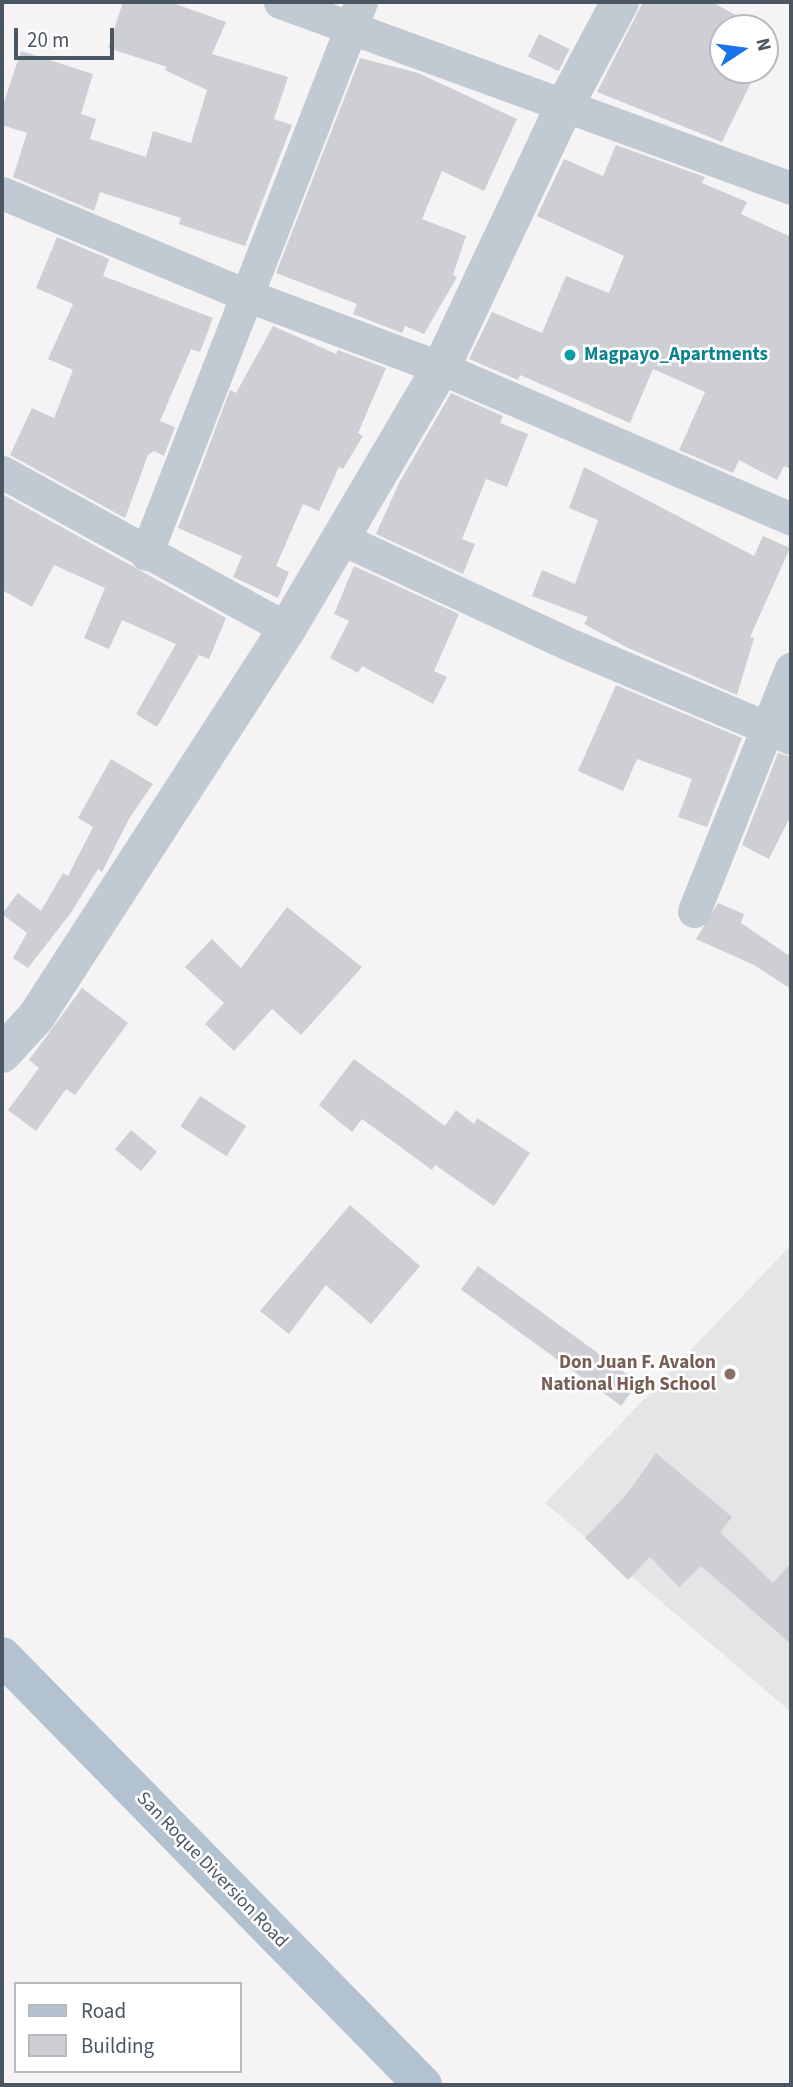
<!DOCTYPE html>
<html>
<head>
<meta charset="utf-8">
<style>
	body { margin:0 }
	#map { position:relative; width:793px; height:2087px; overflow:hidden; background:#f5f3f3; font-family:"Source Sans 3",sans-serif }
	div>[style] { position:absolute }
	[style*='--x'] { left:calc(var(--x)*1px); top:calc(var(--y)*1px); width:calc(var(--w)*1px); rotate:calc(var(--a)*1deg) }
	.education>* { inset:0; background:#e6e4e5 }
	.building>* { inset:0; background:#cdcfd5; transform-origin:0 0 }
	.minor>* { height:33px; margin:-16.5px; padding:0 16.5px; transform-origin:16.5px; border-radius:16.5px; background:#c1cad2 }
	.tertiary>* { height:38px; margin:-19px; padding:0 19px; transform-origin:19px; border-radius:19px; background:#c1cad2 }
	.primary>* { height:38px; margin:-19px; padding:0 19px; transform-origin:19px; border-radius:19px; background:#b3c2d1 }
	.dots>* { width:19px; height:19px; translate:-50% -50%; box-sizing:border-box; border:4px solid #fff; border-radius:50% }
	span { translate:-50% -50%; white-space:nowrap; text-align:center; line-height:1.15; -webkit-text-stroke:5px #fff; paint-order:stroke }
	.culture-label { font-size:19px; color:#0d838f; font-weight:700 }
	.left { translate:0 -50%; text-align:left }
	.education-label { font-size:19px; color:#785e54; font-weight:700 }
	.right { translate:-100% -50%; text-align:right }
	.street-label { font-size:19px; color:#4a5661 }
	.frame { position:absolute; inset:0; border:4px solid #4a5661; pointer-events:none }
	.legend { position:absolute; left:14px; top:1982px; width:228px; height:91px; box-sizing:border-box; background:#fff; border:2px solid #b7bbc0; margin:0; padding:9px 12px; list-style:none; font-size:21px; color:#4a5661 }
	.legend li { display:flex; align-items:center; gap:14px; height:35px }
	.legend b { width:35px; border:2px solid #b7bbc0 }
	.north { position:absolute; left:709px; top:14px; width:70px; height:70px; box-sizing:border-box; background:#fff; border:2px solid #b7bbc0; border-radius:50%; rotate:77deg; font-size:19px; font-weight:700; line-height:28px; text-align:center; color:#4a5661 }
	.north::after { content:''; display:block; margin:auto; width:24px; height:32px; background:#1a73e8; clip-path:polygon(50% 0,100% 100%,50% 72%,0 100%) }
	.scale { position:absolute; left:14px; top:28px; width:100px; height:32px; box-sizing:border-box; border:4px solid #4a5661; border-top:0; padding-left:9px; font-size:21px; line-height:24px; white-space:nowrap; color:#4a5661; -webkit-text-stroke:5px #fff; paint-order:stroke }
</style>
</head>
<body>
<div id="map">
	<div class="education">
		<i style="clip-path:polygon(791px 1245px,791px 1712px,545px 1503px)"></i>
	</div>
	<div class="building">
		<i style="clip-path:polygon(123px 2px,170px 2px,226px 22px,212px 54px,288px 77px,274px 119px,292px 125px,245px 246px,179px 224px,181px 218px,100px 192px,94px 211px,13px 177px,27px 133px,2px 125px,2px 108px,21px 51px,93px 74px,81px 114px,96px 119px,90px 139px,146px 157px,153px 131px,191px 143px,207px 90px,165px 70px,167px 67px,108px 48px)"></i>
		<i style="clip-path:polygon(643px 2px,712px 2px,759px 28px,723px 28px,723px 70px,757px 70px,722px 142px,597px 92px)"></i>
		<i style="left:539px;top:34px;width:34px;height:25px;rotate:26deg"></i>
		<i style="clip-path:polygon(360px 58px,418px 73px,517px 119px,484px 191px,442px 171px,422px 219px,466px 236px,453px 275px,457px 277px,424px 334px,405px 326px,402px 333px,353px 314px,357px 304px,276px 273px)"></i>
		<i style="clip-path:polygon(616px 145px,705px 177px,702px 183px,747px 202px,741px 214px,791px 237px,791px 469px,784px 466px,777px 480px,739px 460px,733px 473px,679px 450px,705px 392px,653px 369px,630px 423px,520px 375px,518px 380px,469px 359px,492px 312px,542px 333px,566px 276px,609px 293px,624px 256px,537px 216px,564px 159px,603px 176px)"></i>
		<i style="clip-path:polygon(57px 237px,109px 259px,103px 276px,213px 318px,200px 352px,191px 349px,160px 421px,175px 427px,164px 456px,154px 451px,148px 455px,125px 518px,10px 455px,32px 408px,54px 418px,73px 370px,48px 359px,73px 304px,36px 288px)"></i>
		<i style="clip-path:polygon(273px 326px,336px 354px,338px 350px,386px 368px,358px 433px,363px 436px,343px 469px,339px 467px,319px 511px,303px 504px,276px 566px,289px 572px,278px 598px,233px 577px,242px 556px,178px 528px,230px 390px,236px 393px)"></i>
		<i style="clip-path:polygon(451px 393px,503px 416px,500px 423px,528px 434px,507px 487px,486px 479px,462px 539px,475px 544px,463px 574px,376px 534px,399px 483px)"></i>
		<i style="clip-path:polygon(584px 467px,754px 556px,763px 536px,790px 548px,750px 637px,754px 638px,737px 695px,628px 648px,584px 624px,588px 617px,532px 596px,542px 570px,575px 584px,598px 520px,569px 508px)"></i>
		<i style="clip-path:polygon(2px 494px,226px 618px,209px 659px,199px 655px,157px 727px,136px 714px,176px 644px,122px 620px,109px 649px,84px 638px,105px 588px,54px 565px,32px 607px,2px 590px)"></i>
		<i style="clip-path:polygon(354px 566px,459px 614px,434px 671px,447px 677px,433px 704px,362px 666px,358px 673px,330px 658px,349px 621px,334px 614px)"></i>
		<i style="clip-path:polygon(616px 685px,742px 738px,707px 827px,678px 817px,692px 779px,637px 759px,623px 791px,578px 771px)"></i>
		<i style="clip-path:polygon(778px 753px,791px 757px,791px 815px,769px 859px,742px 845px)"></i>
		<i style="clip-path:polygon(111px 759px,153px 784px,130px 817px,102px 872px,98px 869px,70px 914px,28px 968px,13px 958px,27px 933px,2px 914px,18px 893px,41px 911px,63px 873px,68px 876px,93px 827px,78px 818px)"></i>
		<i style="clip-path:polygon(718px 903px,744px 914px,741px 923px,791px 957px,791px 989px,754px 965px,696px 939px)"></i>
		<i style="clip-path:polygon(287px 907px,362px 967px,301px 1035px,272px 1009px,234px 1051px,205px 1024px,224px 1003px,185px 967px,212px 939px,241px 968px)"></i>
		<i style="clip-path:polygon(82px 988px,128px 1023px,75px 1095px,66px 1089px,36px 1131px,8px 1110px,39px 1068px,29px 1060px)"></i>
		<i style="clip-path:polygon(354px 1059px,445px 1126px,456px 1110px,474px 1124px,477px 1118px,530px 1153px,494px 1206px,435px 1165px,432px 1170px,362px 1119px,352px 1132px,319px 1105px)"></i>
		<i style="left:200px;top:1096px;width:55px;height:36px;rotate:33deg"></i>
		<i style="left:131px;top:1130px;width:34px;height:25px;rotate:40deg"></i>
		<i style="clip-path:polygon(350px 1205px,420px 1266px,371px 1324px,326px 1285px,289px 1334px,260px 1311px)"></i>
		<i style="left:478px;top:1266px;width:198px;height:29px;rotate:36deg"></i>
		<i style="clip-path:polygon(656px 1453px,732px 1517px,720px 1532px,773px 1583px,791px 1563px,791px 1644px,701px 1566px,679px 1587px,650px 1557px,628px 1580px,585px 1538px,627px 1494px)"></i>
	</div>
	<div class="minor">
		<i style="--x:280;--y:2;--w:544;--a:20"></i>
		<i style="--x:2;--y:193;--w:264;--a:22.7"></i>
		<i style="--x:246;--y:295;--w:208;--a:20.5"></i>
		<i style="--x:441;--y:368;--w:381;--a:23.3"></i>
		<i style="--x:2;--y:472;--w:325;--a:28.8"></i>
		<i style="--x:340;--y:538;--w:249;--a:24.9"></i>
		<i style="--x:566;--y:643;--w:244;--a:22.9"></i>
		<i style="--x:146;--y:554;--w:592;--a:-68.72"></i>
		<i style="--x:694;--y:911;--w:261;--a:-68.2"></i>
	</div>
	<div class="tertiary">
		<i style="--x:2;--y:1054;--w:50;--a:-47.4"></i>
		<i style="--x:36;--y:1017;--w:462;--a:-57.1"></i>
		<i style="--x:287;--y:629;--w:303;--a:-59.5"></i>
		<i style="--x:441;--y:368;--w:291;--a:-64.8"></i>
		<i style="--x:565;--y:105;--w:117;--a:-61.9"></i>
	</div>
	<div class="primary">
		<i style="--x:2;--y:1656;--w:601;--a:45.54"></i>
	</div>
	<div class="dots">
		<i style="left:570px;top:355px;background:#0f9aa8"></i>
		<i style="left:730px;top:1374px;background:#8d6e63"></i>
	</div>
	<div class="culture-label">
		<span class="left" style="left:584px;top:355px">Magpayo_Apartments</span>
	</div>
	<div class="education-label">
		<span class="right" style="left:716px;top:1374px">Don Juan F. Avalon<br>National High School</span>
	</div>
	<div class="street-label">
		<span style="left:212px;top:1870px;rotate:46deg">San Roque Diversion Road</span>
	</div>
	<div class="frame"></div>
	<ul class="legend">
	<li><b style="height:9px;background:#b3c2d1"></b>Road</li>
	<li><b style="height:19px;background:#cdcfd5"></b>Building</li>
	</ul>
	<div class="north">N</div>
	<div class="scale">20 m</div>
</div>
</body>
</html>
